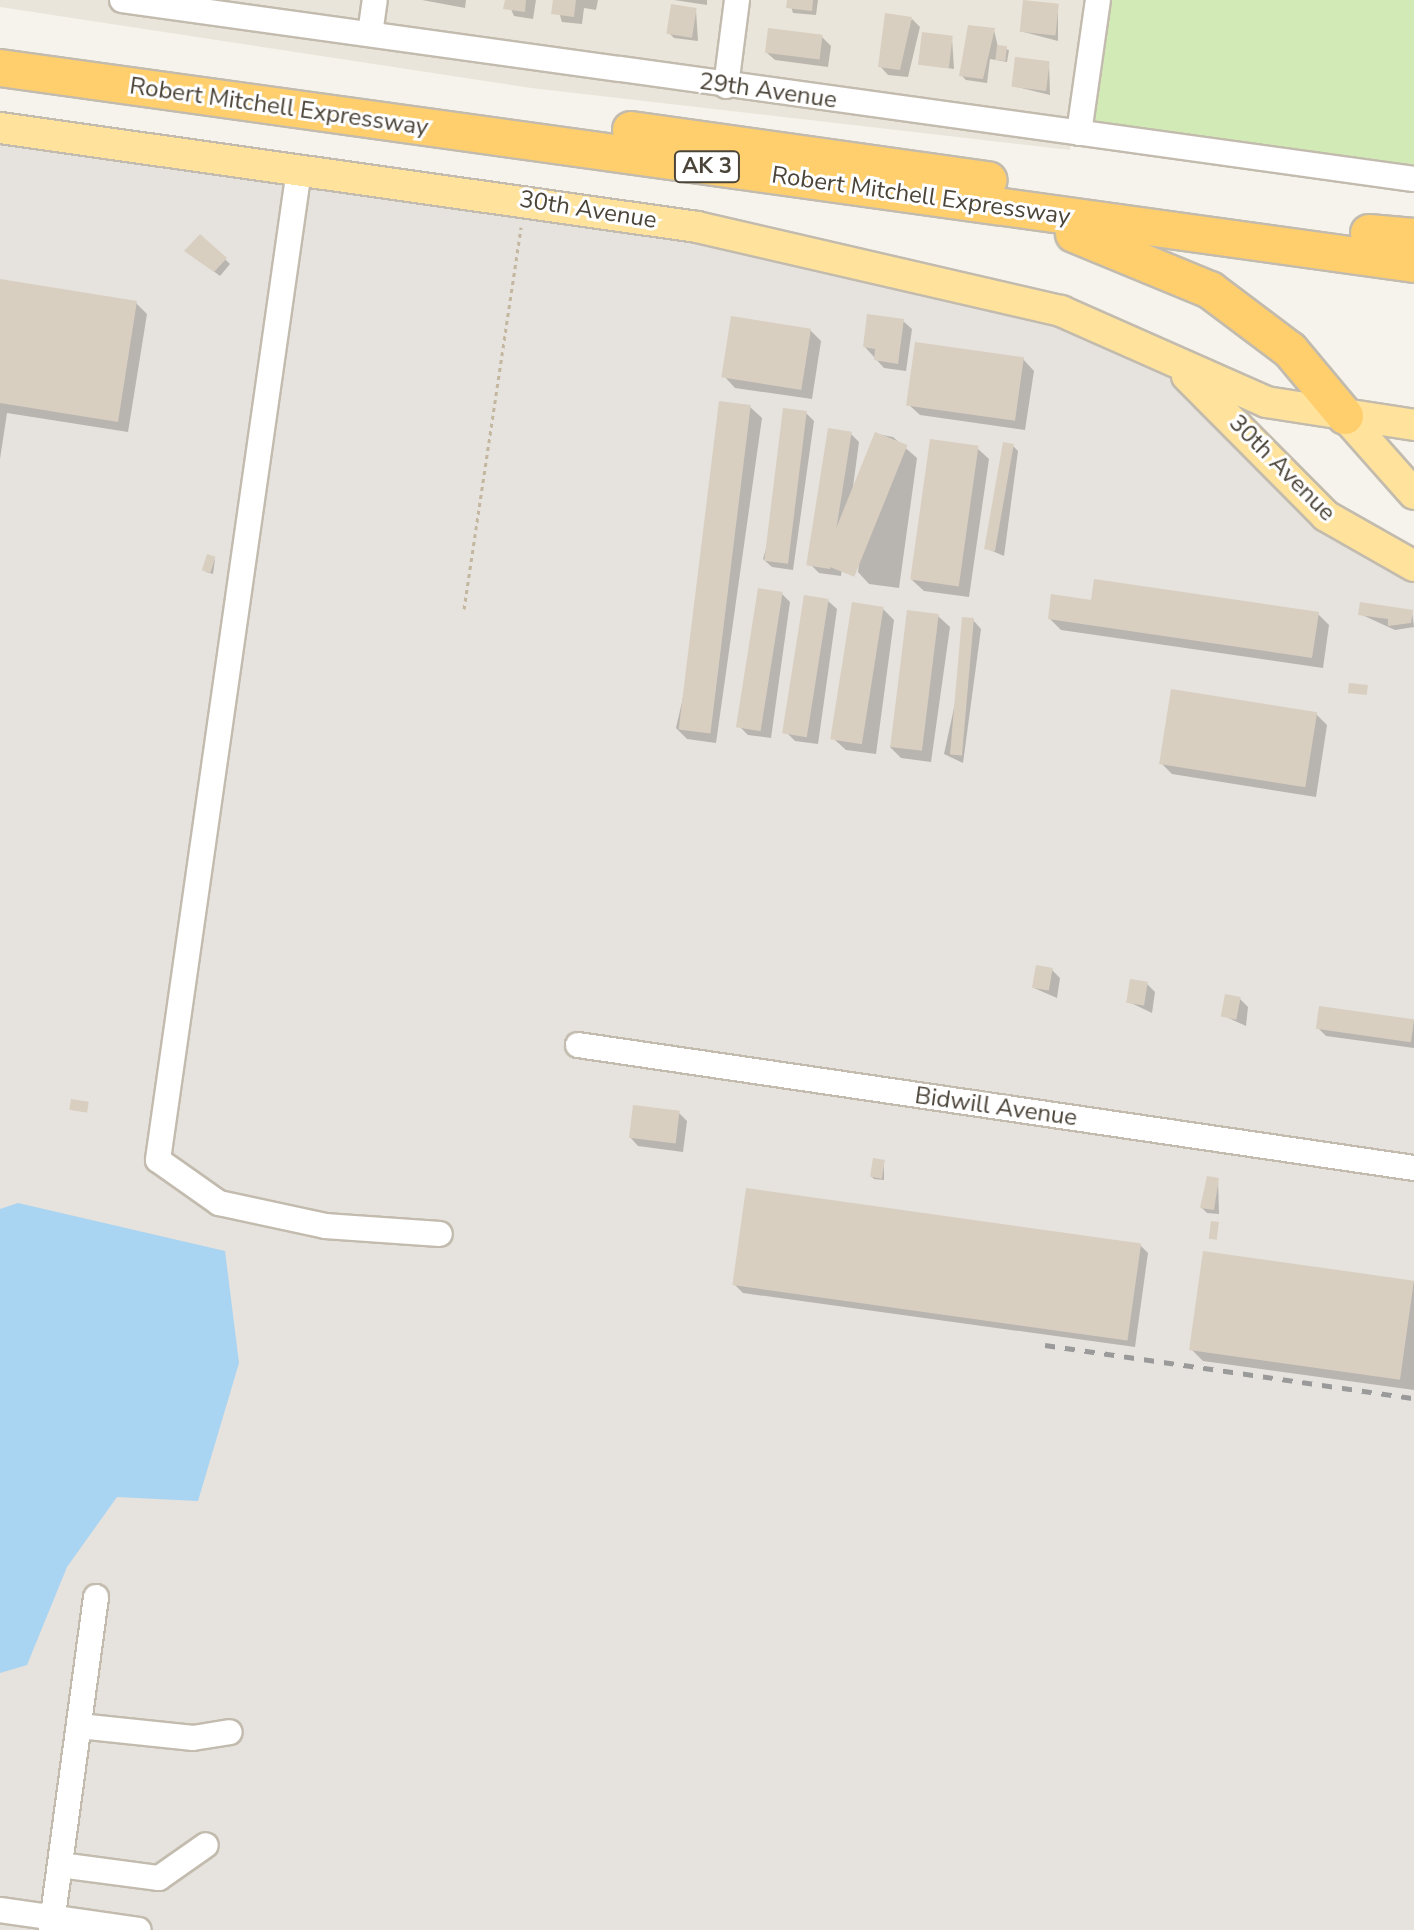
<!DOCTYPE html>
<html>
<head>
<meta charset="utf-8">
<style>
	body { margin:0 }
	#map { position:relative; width:1414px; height:1930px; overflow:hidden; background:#f6f3ec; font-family:"Nunito Sans",sans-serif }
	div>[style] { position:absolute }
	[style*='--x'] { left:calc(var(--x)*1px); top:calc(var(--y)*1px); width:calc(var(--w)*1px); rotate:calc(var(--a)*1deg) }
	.residential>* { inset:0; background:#eae5da }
	.industrial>* { inset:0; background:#e6e2dd }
	.green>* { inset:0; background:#d2eab5 }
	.water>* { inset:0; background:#a9d4f2 }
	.shadow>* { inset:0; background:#0003 }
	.building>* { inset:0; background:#d8cfc1; transform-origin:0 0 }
	.path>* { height:3px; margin-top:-1.5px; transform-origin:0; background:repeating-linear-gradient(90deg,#c4b79f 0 4px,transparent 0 8px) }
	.roads { filter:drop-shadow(2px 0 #c2bbae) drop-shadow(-2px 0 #c2bbae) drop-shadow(0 2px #c2bbae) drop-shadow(0 -2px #c2bbae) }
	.minor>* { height:24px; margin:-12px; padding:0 12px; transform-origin:12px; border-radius:12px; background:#fff }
	.major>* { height:30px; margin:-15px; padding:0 15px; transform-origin:15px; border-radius:15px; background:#ffe39c }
	.highway>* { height:36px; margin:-18px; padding:0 18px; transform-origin:18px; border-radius:18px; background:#ffcf6e }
	.rail>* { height:5px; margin-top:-2.5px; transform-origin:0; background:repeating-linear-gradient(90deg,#9a9a9a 0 10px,transparent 0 20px) }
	span { translate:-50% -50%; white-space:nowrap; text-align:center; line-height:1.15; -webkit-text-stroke:6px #fff; paint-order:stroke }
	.shield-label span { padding:2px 6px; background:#fff; border:2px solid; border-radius:6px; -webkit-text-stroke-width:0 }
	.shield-label { font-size:22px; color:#4b4439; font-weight:700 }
	.street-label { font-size:24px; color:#4b4439 }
</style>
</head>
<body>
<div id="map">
	<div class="residential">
		<i style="clip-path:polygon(0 0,1089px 0,1070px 150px,531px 88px,0 7px)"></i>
	</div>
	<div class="industrial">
		<i style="clip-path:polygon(0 131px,664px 226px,1092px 327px,1198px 392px,1414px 569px,1414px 1930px,0 1930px)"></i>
	</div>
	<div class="green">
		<i style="clip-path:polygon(1098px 0,1414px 0,1414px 179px,1079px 133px)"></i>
	</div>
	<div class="water">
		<i style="clip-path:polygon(18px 1203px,225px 1251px,239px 1363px,198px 1501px,117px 1497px,67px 1567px,27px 1665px,0 1673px,0 1209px)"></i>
	</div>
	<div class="shadow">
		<i style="clip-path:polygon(422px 0,466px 0,465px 8px)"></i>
		<i style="clip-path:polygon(507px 0,536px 0,533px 19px,514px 16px)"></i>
		<i style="clip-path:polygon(555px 0,598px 0,596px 10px,584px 8px,582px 24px,562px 22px)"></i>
		<i style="clip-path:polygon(674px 0,707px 0,707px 5px)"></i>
		<i style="clip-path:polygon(789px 0,818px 0,816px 15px,793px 13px)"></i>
		<i style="clip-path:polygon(1058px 6px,1058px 41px,1020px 31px)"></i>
		<i style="clip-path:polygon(696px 10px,698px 41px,674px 38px,669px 33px)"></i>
		<i style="clip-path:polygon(912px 19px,920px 27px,908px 77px,888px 75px,880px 66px)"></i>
		<i style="clip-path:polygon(994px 30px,998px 47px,1009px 50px,1007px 62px,990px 59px,987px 83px,966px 80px,961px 75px)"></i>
		<i style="clip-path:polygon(822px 37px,831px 46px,828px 67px,775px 60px,766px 52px)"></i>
		<i style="clip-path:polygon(952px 38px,954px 69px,920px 64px)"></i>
		<i style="clip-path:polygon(1049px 63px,1050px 95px,1013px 86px)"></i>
		<i style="clip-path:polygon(200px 236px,230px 264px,220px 276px,187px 251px)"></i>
		<i style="clip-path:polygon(0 281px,136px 303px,147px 314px,128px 432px,7px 413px,0 459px)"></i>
		<i style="clip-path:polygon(903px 321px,912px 329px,906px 371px,884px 368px,865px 347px)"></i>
		<i style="clip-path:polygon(810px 330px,821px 341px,812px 399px,735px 388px,724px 376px)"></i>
		<i style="clip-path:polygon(1023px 359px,1034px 371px,1025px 430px,920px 415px,908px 404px)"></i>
		<i style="clip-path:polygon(750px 407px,762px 418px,716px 743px,687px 739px,676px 728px)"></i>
		<i style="clip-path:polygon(806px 413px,814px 421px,793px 570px,772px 567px,763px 559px)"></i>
		<i style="clip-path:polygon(851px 434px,859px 442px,841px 576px,819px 573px,811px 565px)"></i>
		<i style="clip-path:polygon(877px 434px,893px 437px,917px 458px,899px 588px,869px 584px,858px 572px)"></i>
		<i style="clip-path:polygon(1013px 446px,1018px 451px,1004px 556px,990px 550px)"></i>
		<i style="clip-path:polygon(977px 448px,989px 459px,969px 597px,924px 591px,912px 580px)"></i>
		<i style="clip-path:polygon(215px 559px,213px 574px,206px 572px,204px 570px)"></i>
		<i style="clip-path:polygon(782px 594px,790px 602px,771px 738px,748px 735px,740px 727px)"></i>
		<i style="clip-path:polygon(828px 601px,837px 609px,818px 744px,795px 741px,787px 733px)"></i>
		<i style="clip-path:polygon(1093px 603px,1318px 614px,1329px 625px,1323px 668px,1061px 630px,1050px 619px)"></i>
		<i style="clip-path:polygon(883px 609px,894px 620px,876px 754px,846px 750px,834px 739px)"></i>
		<i style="clip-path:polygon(1412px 612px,1414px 627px,1395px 630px,1360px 614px)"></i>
		<i style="clip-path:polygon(938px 616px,950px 627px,931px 762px,901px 758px,890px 747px)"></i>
		<i style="clip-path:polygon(973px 620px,981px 629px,963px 763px,944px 754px)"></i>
		<i style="clip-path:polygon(1316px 714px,1327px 725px,1316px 797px,1172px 774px,1161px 763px)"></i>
		<i style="clip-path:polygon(1052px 970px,1060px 978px,1057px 998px,1034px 988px)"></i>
		<i style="clip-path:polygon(1147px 984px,1155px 992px,1152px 1013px,1129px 1002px)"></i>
		<i style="clip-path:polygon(1240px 999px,1248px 1007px,1246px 1026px,1224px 1016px)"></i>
		<i style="clip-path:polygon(1414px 1021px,1414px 1048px,1326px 1036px,1318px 1028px)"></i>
		<i style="clip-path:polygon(679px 1113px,687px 1121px,683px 1152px,638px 1146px,630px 1137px)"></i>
		<i style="clip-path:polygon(884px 1161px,884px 1180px,874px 1179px,872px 1177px)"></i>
		<i style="clip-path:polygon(1218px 1180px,1219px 1214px,1207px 1213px,1202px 1208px)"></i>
		<i style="clip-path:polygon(1140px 1245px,1148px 1253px,1135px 1347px,743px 1293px,735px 1285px)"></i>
		<i style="clip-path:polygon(1414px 1281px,1414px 1390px,1203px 1361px,1192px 1350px)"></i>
	</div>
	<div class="building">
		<i style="clip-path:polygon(505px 0,526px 0,525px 12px,503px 9px)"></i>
		<i style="clip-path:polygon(553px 0,576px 0,574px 17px,551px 14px)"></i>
		<i style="clip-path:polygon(787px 0,813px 0,812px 11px,786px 8px)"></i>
		<i style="left:1023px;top:0;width:36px;height:32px;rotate:6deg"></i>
		<i style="left:671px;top:4px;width:26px;height:30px;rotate:9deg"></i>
		<i style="clip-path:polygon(885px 13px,912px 17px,900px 70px,878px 67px)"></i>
		<i style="clip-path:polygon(968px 25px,995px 28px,983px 79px,959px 76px)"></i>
		<i style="left:768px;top:28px;width:55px;height:25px;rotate:7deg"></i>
		<i style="left:922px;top:32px;width:31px;height:33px;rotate:7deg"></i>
		<i style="left:997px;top:45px;width:10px;height:15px;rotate:6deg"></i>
		<i style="left:1015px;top:57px;width:35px;height:30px;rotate:7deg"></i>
		<i style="clip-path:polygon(200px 234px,227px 258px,214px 272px,184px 251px)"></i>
		<i style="clip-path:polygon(0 279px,137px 301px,118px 422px,0 403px)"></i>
		<i style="clip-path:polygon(867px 314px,904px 319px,898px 364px,874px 360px,875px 349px,863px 347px)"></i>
		<i style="left:731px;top:316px;width:81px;height:62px;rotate:9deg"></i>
		<i style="left:915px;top:342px;width:110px;height:64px;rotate:8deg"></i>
		<i style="left:719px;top:401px;width:32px;height:331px;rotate:7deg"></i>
		<i style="left:783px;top:408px;width:24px;height:154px;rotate:7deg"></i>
		<i style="left:828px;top:428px;width:24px;height:139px;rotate:9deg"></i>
		<i style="left:875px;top:432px;width:35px;height:142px;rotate:22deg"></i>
		<i style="left:930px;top:439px;width:49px;height:142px;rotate:8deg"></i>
		<i style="left:1003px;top:442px;width:11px;height:109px;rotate:10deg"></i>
		<i style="left:207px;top:554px;width:9px;height:17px;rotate:18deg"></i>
		<i style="clip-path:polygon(1094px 579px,1319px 612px,1312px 658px,1048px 619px,1051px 594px,1091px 600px)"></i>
		<i style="left:758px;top:588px;width:25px;height:141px;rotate:9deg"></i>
		<i style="left:804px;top:595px;width:25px;height:140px;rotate:9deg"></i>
		<i style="left:852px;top:602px;width:32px;height:139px;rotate:9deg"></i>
		<i style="clip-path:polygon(1360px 602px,1413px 610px,1411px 623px,1388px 626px,1388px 619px,1358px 615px)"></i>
		<i style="left:907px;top:610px;width:32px;height:138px;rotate:7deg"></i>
		<i style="left:962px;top:617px;width:12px;height:138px;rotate:5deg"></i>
		<i style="left:1349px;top:683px;width:19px;height:10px;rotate:6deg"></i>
		<i style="left:1171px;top:689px;width:148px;height:76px;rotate:9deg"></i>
		<i style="left:1036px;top:965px;width:17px;height:23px;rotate:10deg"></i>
		<i style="left:1130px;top:979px;width:18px;height:24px;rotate:9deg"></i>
		<i style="left:1225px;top:994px;width:16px;height:23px;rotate:11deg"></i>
		<i style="left:1319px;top:1006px;width:96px;height:23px;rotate:8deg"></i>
		<i style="left:71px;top:1099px;width:18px;height:11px;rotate:9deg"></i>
		<i style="left:633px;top:1105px;width:47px;height:33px;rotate:7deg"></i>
		<i style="left:873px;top:1158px;width:12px;height:19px;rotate:9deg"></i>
		<i style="clip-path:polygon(1207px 1176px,1219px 1178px,1214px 1210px,1200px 1208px)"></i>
		<i style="left:746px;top:1188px;width:399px;height:98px;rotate:8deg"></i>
		<i style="left:1211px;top:1221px;width:8px;height:18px;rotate:7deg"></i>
		<i style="left:1203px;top:1251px;width:213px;height:100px;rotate:8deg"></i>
	</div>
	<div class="path">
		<i style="--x:464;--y:609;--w:386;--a:-81.5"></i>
	</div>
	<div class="roads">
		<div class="minor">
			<i style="--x:122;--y:0;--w:1304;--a:7.89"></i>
			<i style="--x:370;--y:34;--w:34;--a:-82"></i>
			<i style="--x:726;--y:86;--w:87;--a:-82.7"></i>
			<i style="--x:1079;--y:133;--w:134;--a:-81.9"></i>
			<i style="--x:299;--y:170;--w:1000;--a:98.11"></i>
			<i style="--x:158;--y:1160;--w:75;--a:35.2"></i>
			<i style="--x:219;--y:1203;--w:108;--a:12.2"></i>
			<i style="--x:325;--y:1226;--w:115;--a:4"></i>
			<i style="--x:578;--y:1045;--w:845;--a:8.37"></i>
			<i style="--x:79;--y:1726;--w:115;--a:6"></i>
			<i style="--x:193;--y:1738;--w:37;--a:-9"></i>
			<i style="--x:60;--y:1865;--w:100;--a:7.5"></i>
			<i style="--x:159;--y:1878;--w:57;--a:-35.1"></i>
			<i style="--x:0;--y:1910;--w:140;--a:8.2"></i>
			<i style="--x:51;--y:1930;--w:336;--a:-82.3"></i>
		</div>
		<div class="major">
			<i style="--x:0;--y:128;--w:704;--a:8.08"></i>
			<i style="--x:697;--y:227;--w:374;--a:13"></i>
			<i style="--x:1061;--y:311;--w:224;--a:23.9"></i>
			<i style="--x:1266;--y:402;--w:150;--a:8.8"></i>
			<i style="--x:1187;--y:376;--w:197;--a:45.2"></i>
			<i style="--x:1326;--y:516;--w:101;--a:29.6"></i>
			<i style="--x:1345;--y:416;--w:104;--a:48.5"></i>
		</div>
		<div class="highway">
			<i style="--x:0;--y:68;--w:1428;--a:7.89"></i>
			<i style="--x:631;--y:130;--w:361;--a:8"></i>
			<i style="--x:1369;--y:233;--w:45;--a:5.1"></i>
			<i style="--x:1074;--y:234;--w:147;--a:22.4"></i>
			<i style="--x:1210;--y:290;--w:100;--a:36.9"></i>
			<i style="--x:1290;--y:350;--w:86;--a:50.2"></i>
		</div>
	</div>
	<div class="rail">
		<i style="--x:1045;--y:1345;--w:373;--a:8.2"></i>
	</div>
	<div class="shield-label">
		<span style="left:707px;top:167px">AK 3</span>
	</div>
	<div class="street-label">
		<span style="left:768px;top:91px;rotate:8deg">29th Avenue</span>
		<span style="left:279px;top:107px;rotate:8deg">Robert Mitchell Expressway</span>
		<span style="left:921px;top:196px;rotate:8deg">Robert Mitchell Expressway</span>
		<span style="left:588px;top:210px;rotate:9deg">30th Avenue</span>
		<span style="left:1282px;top:468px;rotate:45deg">30th Avenue</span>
		<span style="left:996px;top:1107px;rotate:8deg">Bidwill Avenue</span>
	</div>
</div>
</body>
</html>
